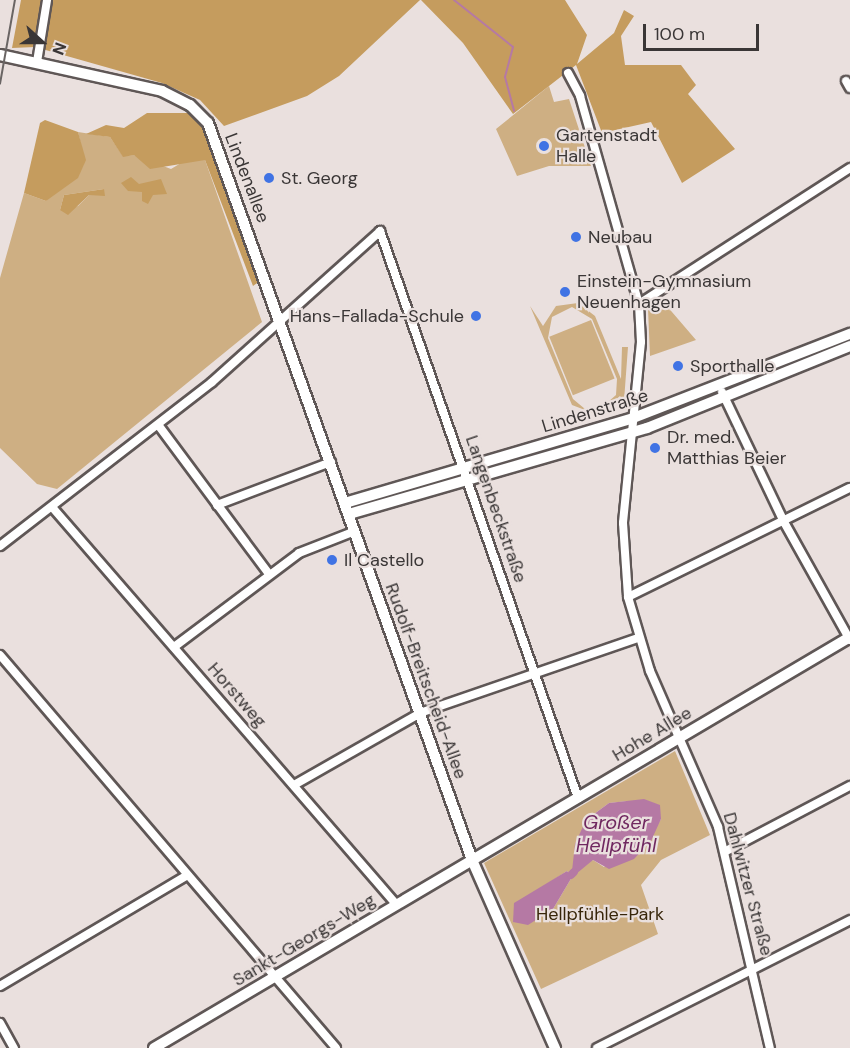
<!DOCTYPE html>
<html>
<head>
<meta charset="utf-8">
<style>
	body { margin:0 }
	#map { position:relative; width:850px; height:1048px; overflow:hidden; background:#eae0de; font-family:"DM Sans",sans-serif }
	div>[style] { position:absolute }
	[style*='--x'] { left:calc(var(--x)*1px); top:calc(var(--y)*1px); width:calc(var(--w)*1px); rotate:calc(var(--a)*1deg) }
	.green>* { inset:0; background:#ceaf83; transform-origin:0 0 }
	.forest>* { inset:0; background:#c59c5e }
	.water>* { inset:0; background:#b579a4 }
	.stream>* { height:2px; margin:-1px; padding:0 1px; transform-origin:1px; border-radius:1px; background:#b579a4 }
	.canal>* { height:8px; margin:-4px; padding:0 4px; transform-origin:4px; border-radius:4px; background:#b579a4 }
	.roads { filter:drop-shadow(2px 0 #5f5756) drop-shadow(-2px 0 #5f5756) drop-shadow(0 2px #5f5756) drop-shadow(0 -2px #5f5756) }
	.minor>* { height:8px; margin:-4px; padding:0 4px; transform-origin:4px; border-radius:4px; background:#fff }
	.tertiary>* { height:10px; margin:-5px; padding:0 5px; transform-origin:5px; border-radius:5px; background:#fff }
	.tram>* { height:1.5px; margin:-0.75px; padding:0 0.75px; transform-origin:0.75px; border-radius:0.75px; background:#6a6564 }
	.dots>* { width:16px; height:16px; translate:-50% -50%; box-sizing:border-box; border:3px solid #eae0de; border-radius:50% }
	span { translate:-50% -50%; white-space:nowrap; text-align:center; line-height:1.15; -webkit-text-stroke:4.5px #eae0de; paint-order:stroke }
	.poi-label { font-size:18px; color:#3a3636 }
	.left { translate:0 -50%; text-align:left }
	.right { translate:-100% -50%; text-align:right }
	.street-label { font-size:18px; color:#3a3636 }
	.park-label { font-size:18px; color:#38260a }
	.water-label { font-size:20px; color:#702860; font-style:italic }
	.north { position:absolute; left:12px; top:12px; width:60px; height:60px; -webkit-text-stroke:4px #eae0de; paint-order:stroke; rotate:111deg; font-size:16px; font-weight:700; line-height:24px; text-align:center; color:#3a3636 }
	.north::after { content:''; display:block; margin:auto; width:21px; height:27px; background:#3a3636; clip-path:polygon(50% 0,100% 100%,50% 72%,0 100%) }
	.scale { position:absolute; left:643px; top:24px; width:116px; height:27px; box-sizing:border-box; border:3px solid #3a3636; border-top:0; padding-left:8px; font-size:18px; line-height:21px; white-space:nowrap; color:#3a3636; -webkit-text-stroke:4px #eae0de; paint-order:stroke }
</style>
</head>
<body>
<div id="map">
	<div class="green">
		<i style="clip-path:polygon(549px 86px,554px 102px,569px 99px,591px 166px,549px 166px,517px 176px,496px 129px)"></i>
		<i style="clip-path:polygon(evenodd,78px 132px,110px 137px,123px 156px,134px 155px,171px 169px,186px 160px,205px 160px,262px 322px,57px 489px,37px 484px,0 448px,0 278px,24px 193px,46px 201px,81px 145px,78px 132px,104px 189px,103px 195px,89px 195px,78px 206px,60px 210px,64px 195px,104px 189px)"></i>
		<i style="clip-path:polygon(667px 297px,666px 305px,696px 340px,650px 356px,648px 309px)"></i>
		<i style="clip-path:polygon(evenodd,578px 303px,595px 316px,621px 379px,622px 347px,628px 347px,624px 401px,620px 396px,598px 415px,572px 405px,530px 306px,543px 326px,556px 306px,578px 303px,572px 307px,592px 319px,617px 379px,616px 395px,600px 409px,585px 409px,573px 399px,548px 338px,552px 317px,572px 307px)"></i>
		<i style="left:591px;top:320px;width:63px;height:45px;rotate:68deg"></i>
		<i style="clip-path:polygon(evenodd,675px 751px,710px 835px,661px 860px,641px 885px,658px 934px,541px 989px,484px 863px,675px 751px,628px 801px,661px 819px,656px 828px,604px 867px,593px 860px,573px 871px,586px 820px,609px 803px,628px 801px,675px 751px,567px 871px,572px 877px,553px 909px,538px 890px,567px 871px)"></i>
	</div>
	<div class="forest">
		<i style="clip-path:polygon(21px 0,420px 0,339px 76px,307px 96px,224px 126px,200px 100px,162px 83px,35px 47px,12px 48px)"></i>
		<i style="clip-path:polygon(421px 0,565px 0,587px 35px,577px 64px,614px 33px,624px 10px,634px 16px,621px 36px,625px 65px,681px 65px,696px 85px,688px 94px,735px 149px,682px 183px,651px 122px,602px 133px,576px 65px,513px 114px,463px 43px)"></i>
		<i style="clip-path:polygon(147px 113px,189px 113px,210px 136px,260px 281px,253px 286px,205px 160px,150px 169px,134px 155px,123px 157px,110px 137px,86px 134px,106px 125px,124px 128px)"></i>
		<i style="clip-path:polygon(45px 120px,78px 132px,86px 160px,78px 178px,46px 201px,24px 193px,40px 123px)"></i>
		<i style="clip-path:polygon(131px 177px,139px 184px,161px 179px,167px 194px,153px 195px,148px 204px,142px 201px,142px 192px,128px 191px,121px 183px)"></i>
		<i style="clip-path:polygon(104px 189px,105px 196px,89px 195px,68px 215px,60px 210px,64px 195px)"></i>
	</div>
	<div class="water">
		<i style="clip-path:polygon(644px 799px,660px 805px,661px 819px,651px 841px,634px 859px,609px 869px,593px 860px,576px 874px,572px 871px,575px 844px,586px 820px,609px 803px)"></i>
		<i style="clip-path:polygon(567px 871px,572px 877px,553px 909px,528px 925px,513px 922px,514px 903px)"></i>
	</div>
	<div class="stream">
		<i style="--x:454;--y:0;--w:75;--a:38.5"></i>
		<i style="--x:513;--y:47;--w:31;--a:105"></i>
		<i style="--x:505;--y:77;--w:35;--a:75"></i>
	</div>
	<div class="canal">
		<i style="--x:571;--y:875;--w:4;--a:-45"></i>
	</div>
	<div class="roads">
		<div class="minor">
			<i style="--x:37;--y:62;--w:63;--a:-80.8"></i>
			<i style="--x:568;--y:73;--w:26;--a:62"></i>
			<i style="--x:580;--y:96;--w:216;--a:74.2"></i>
			<i style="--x:639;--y:304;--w:38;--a:87"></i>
			<i style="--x:641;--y:342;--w:182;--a:95.7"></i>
			<i style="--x:623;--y:523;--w:74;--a:86.1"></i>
			<i style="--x:628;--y:597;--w:77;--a:73.4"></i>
			<i style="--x:650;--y:671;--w:170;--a:66.4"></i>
			<i style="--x:718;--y:827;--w:227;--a:76.8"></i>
			<i style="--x:846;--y:81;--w:8;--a:60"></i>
			<i style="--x:639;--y:304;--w:251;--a:-32.8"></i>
			<i style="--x:722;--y:392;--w:144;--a:64.5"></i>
			<i style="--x:784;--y:522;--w:135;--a:60.8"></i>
			<i style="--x:159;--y:426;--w:184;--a:53.4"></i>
			<i style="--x:217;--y:505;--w:122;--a:-20.7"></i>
			<i style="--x:52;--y:507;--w:525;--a:49.09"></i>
			<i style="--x:0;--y:546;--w:268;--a:-37.7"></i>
			<i style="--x:212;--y:382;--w:226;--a:-41.9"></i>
			<i style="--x:380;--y:231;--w:601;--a:70.75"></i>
			<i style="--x:628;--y:597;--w:247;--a:-26.2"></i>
			<i style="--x:174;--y:647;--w:156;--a:-36.9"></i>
			<i style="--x:299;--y:553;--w:60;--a:-21.4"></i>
			<i style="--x:0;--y:655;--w:517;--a:49.47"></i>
			<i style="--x:294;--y:785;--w:145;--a:-29.7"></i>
			<i style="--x:420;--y:713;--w:231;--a:-19"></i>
			<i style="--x:726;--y:851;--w:140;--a:-27.7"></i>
			<i style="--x:0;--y:986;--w:218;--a:-30.6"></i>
			<i style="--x:0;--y:1023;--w:29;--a:61"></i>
			<i style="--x:597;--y:1048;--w:284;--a:-26.8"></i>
		</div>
		<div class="tertiary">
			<i style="--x:0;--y:55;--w:166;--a:12.5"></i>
			<i style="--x:162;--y:91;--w:31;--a:27"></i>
			<i style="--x:190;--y:105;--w:25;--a:45"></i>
			<i style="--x:208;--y:123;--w:783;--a:70.29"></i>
			<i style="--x:472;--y:860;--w:206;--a:66.2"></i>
			<i style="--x:345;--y:503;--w:300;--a:-16.4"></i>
			<i style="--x:633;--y:418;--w:233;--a:-21.2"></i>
			<i style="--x:349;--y:514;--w:310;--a:-16.1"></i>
			<i style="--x:647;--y:428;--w:219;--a:-22"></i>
			<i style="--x:154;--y:1048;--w:808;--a:-30.56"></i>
		</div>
	</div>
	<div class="tram">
		<i style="--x:0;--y:84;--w:85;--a:-79.9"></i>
	</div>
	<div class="dots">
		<i style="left:544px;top:146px;background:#4073e4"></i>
		<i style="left:269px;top:178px;background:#4073e4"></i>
		<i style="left:576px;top:237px;background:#4073e4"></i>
		<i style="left:565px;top:292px;background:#4073e4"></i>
		<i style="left:476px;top:316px;background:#4073e4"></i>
		<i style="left:678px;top:366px;background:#4073e4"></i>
		<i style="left:655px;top:448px;background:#4073e4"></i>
		<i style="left:332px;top:560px;background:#4073e4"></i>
	</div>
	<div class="poi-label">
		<span class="left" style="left:556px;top:146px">Gartenstadt<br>Halle</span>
		<span class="left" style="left:281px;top:178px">St. Georg</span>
		<span class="left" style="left:588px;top:237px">Neubau</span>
		<span class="left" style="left:577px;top:292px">Einstein-Gymnasium<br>Neuenhagen</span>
		<span class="right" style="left:464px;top:316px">Hans-Fallada-Schule</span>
		<span class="left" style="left:690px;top:366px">Sporthalle</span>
		<span class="left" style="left:667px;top:448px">Dr. med.<br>Matthias Beier</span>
		<span class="left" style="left:344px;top:560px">Il Castello</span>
	</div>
	<div class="street-label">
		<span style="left:247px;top:178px;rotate:69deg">Lindenallee</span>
		<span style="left:595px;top:411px;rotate:-17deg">Lindenstraße</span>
		<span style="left:496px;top:509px;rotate:71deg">Langenbeckstraße</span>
		<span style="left:426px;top:681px;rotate:70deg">Rudolf-Breitscheid-Allee</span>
		<span style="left:237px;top:695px;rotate:49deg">Horstweg</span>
		<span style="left:652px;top:734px;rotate:-31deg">Hohe Allee</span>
		<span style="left:748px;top:884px;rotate:75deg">Dahlwitzer Straße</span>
		<span style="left:304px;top:940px;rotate:-31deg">Sankt-Georgs-Weg</span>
	</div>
	<div class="park-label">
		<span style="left:600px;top:914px">Hellpfühle-Park</span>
	</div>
	<div class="water-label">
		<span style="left:616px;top:834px">Großer<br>Hellpfühl</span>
	</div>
	<div class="north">N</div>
	<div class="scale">100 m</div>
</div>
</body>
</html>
